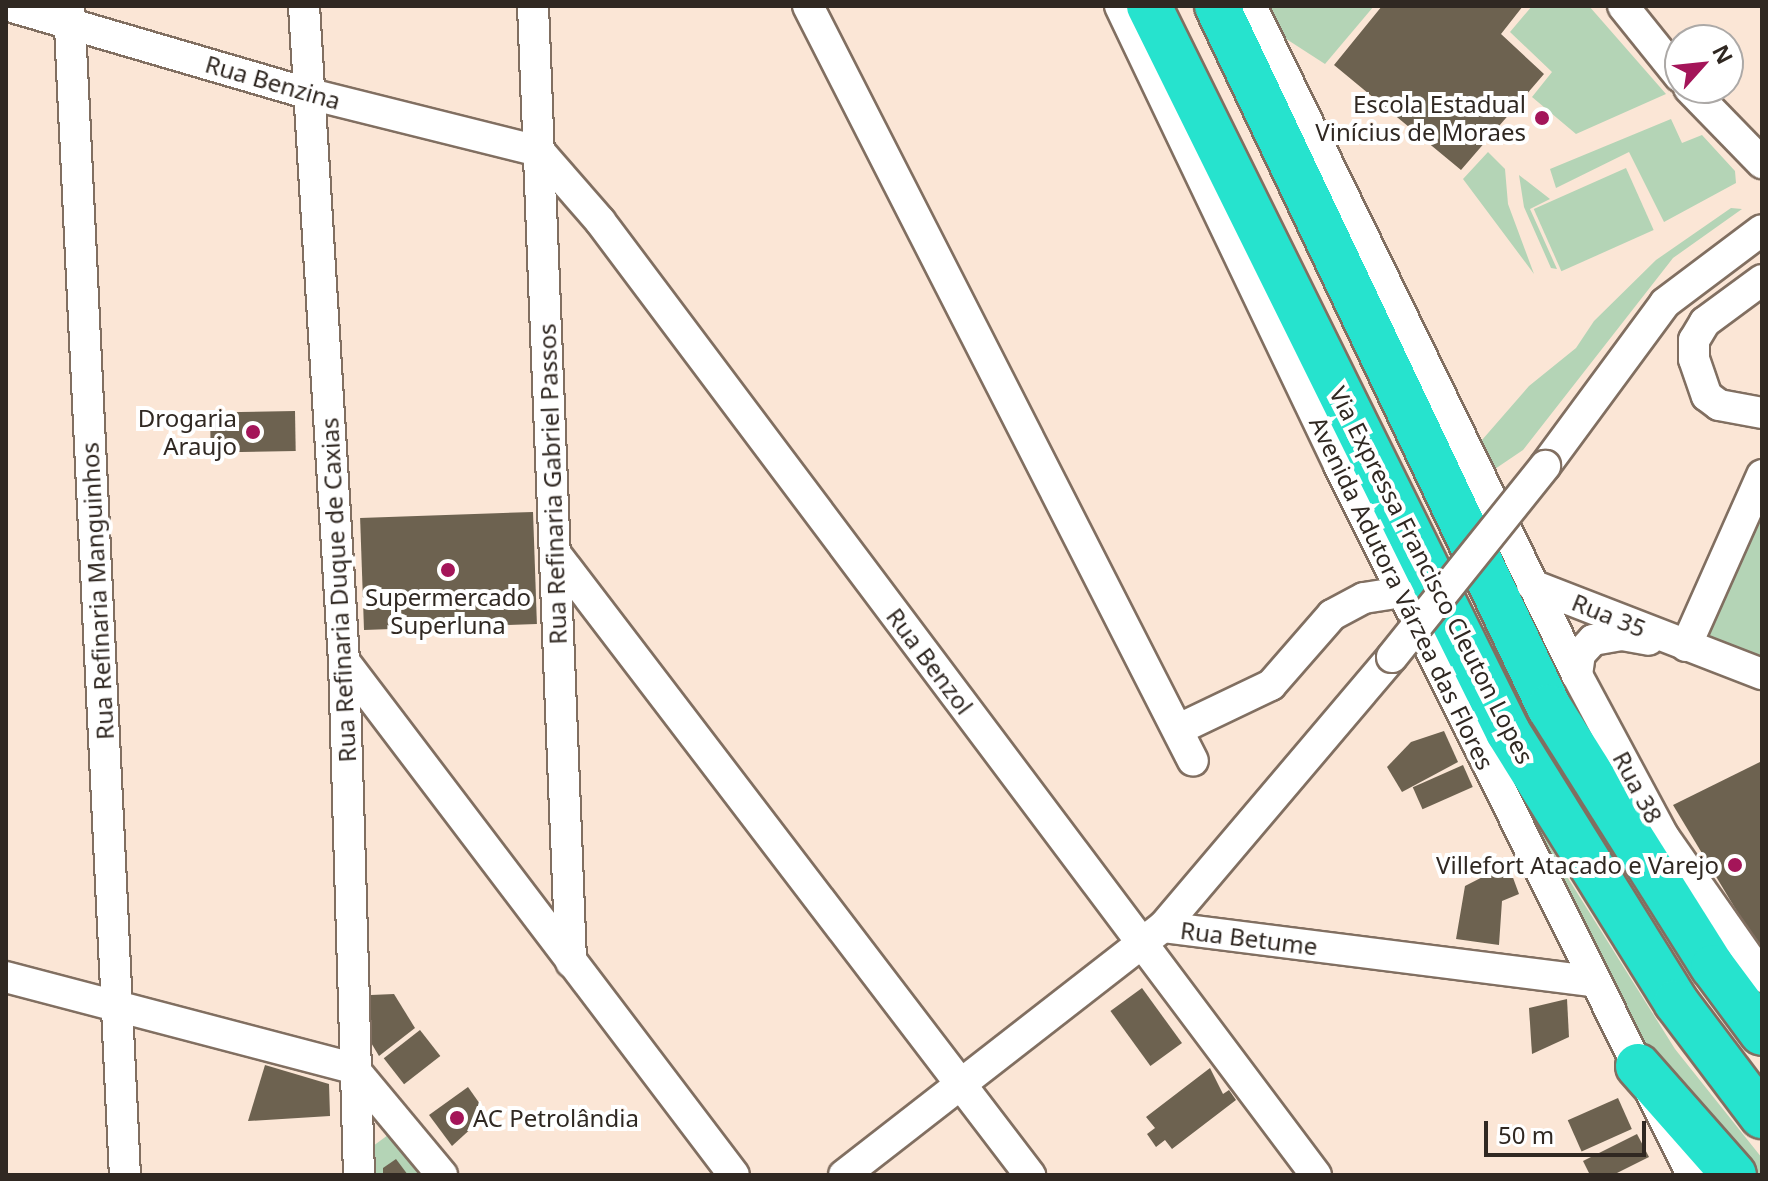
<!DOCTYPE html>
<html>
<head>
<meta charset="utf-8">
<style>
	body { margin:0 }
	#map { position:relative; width:1768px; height:1181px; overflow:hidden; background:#fbe6d6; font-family:"Noto Sans",sans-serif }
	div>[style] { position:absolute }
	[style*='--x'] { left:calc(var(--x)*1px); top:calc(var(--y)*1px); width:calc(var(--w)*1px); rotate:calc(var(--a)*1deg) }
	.green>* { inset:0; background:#b4d4b6; transform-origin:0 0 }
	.building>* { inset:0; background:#6d6250; transform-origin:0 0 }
	.roads { filter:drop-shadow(2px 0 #816f61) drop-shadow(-2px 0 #816f61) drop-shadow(0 2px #816f61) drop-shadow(0 -2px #816f61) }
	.minor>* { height:30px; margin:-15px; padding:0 15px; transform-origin:15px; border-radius:15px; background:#fff }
	.highway>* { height:44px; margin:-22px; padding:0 22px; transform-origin:22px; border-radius:22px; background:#26e3ce }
	.bridges { filter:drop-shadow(2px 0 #816f61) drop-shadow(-2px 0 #816f61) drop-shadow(0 2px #816f61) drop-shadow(0 -2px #816f61) }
	.minor-bridge>* { height:30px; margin:-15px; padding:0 15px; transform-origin:15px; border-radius:15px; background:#fff }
	.dots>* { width:22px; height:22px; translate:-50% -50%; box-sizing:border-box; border:4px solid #fff; border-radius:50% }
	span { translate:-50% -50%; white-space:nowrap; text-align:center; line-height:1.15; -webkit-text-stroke:8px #fff; paint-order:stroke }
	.street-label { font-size:24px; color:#302822 }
	.poi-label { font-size:24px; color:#302822 }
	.right { translate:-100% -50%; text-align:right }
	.left { translate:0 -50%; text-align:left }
	.frame { position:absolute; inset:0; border:8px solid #302822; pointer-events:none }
	.north { position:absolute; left:1664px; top:24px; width:80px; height:80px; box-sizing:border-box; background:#fff; border:2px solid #aca9a7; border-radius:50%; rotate:63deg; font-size:22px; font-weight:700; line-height:32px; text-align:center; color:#302822 }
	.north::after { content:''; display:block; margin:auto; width:28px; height:36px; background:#a41559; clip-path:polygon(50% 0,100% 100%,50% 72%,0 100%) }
	.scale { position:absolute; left:1484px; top:1121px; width:162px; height:36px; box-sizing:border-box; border:4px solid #302822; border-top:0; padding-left:10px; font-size:24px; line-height:28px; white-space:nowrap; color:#302822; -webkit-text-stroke:6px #fff; paint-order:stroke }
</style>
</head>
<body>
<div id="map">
	<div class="green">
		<i style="clip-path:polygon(1265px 6px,1374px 6px,1325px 64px,1277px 33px)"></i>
		<i style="clip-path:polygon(1532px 6px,1589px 6px,1666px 94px,1576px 134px,1532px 97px,1552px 72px,1510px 32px)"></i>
		<i style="clip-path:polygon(1671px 119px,1682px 143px,1702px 135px,1735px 171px,1736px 183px,1664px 222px,1629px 152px,1556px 188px,1550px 169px)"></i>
		<i style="clip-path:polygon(1488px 152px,1505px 169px,1508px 204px,1534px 274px,1463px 179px)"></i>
		<i style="left:1626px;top:168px;width:68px;height:101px;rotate:66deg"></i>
		<i style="clip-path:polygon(1519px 175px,1550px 199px,1530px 209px,1557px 269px,1551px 268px,1524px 207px)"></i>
		<i style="clip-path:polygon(1731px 208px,1742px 209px,1673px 258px,1523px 450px,1492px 471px,1482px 440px,1529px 386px,1576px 348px,1594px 321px,1656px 260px)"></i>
		<i style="clip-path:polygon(1762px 493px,1762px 666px,1698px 641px)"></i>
		<i style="clip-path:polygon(1430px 629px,1566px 875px,1675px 1049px,1762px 1158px,1762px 1175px,1755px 1175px,1685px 1108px,1616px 1002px)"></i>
		<i style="clip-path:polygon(406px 1134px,436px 1175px,370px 1175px,369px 1149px,388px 1135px)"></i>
	</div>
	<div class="building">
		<i style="clip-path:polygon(1382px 6px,1523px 6px,1501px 34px,1544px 74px,1461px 170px,1334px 65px)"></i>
		<i style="left:295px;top:411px;width:40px;height:85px;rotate:89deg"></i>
		<i style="left:533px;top:512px;width:112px;height:173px;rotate:88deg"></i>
		<i style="clip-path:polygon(1444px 731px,1458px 762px,1402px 792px,1387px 767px,1411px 742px)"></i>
		<i style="clip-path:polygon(1762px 761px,1762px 953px,1673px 805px)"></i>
		<i style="left:1463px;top:765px;width:24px;height:55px;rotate:66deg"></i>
		<i style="clip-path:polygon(1508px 864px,1519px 894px,1502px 901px,1499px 945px,1456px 939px,1465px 886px)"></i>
		<i style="left:1142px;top:988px;width:68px;height:39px;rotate:54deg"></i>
		<i style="clip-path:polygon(394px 994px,415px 1028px,379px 1056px,370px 1041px,371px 995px)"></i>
		<i style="clip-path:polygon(1567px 999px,1569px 1037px,1532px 1054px,1529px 1008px)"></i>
		<i style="left:420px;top:1030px;width:33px;height:46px;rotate:52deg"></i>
		<i style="clip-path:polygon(265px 1065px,329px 1084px,330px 1116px,248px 1121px)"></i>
		<i style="clip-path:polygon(1210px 1068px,1223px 1094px,1229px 1090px,1236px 1100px,1172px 1149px,1165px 1140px,1156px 1147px,1147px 1134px,1155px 1128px,1146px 1117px)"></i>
		<i style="clip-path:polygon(468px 1087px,487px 1114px,452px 1146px,429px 1115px)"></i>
		<i style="left:1618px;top:1098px;width:34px;height:55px;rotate:66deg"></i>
		<i style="clip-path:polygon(1637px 1134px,1649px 1157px,1613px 1175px,1590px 1175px,1583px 1161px)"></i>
		<i style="clip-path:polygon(396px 1159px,408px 1175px,383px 1175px,383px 1168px)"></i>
	</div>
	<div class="roads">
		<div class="minor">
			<i style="--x:9;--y:6;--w:314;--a:16.3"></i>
			<i style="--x:310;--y:94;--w:236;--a:14"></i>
			<i style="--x:69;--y:6;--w:1170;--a:87.26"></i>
			<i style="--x:304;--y:6;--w:656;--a:86.51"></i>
			<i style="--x:344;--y:661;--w:514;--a:88.33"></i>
			<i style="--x:533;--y:6;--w:957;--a:87.72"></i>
			<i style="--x:808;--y:6;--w:847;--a:62.98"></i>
			<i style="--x:1120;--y:6;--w:509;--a:64.49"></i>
			<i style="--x:1339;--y:465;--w:793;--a:63.56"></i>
			<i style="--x:1251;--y:6;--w:744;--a:64.02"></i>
			<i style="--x:1577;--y:675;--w:184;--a:61.8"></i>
			<i style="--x:1664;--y:837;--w:171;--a:55"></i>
			<i style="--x:1623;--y:6;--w:91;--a:51.2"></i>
			<i style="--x:1689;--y:88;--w:105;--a:45.8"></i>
			<i style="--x:539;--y:151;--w:93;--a:48.9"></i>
			<i style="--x:600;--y:221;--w:1193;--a:53.11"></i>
			<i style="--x:1762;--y:280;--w:71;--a:143.6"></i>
			<i style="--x:1705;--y:322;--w:21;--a:121"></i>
			<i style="--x:1694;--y:340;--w:19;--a:90"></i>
			<i style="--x:1694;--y:359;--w:39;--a:71"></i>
			<i style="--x:1707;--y:396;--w:15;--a:37"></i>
			<i style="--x:1719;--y:405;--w:44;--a:10.5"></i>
			<i style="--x:1545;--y:466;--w:202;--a:-53.6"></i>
			<i style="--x:1665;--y:303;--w:121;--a:-37"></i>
			<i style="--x:555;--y:553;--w:783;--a:52.63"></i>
			<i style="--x:1532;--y:585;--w:247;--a:21.2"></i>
			<i style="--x:1686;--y:646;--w:187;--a:-66"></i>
			<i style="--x:344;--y:661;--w:645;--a:52.81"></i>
			<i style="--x:1577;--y:675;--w:21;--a:-82"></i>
			<i style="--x:1580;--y:654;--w:19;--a:-47"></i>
			<i style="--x:1593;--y:640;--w:29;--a:-10"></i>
			<i style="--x:1622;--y:635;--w:27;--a:10"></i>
			<i style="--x:1179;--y:729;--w:102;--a:-25.6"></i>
			<i style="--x:1271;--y:685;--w:93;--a:-48.9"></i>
			<i style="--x:1332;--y:615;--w:36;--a:-28"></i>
			<i style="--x:1364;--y:598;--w:37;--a:-9"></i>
			<i style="--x:1163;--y:927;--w:433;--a:7.2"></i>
			<i style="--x:6;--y:977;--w:359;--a:14.7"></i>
			<i style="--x:353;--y:1068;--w:139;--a:50.2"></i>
			<i style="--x:844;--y:1175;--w:404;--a:-37.9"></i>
			<i style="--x:1163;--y:927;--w:354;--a:-49.7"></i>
		</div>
		<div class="highway">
			<i style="--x:1149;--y:6;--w:810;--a:63.69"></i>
			<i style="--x:1508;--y:732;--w:318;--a:58.1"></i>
			<i style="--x:1676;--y:1002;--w:143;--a:53"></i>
			<i style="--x:1217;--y:6;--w:776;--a:64.66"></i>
			<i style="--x:1549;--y:707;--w:307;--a:57.8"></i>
			<i style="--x:1713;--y:967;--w:82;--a:53.4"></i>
			<i style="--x:1638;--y:1066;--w:145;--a:48.6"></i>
		</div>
	</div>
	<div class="bridges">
		<div class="minor-bridge">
			<i style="--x:1392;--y:657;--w:245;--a:-51.3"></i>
		</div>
	</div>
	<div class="dots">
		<i style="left:1542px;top:118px;background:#a41559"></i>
		<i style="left:253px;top:432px;background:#a41559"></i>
		<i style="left:448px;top:570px;background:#a41559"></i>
		<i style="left:1735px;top:865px;background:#a41559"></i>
		<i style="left:457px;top:1118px;background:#a41559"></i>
	</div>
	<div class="street-label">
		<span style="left:273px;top:82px;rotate:16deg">Rua Benzina</span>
		<span style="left:552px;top:484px;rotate:-92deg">Rua Refinaria Gabriel Passos</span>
		<span style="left:1432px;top:575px;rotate:63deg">Via Expressa Francisco Cleuton Lopes</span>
		<span style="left:338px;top:590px;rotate:-93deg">Rua Refinaria Duque de Caxias</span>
		<span style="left:97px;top:591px;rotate:-93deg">Rua Refinaria Manguinhos</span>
		<span style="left:1402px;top:593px;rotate:64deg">Avenida Adutora Várzea das Flores</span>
		<span style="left:1609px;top:615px;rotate:22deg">Rua 35</span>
		<span style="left:930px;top:661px;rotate:53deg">Rua Benzol</span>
		<span style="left:1638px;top:787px;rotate:62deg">Rua 38</span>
		<span style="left:1249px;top:938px;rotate:7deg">Rua Betume</span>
	</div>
	<div class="poi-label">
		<span class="right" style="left:1526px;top:118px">Escola Estadual<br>Vinícius de Moraes</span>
		<span class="right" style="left:237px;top:432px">Drogaria<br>Araujo</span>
		<span style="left:448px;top:611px">Supermercado<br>Superluna</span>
		<span class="right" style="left:1719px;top:865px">Villefort Atacado e Varejo</span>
		<span class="left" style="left:473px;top:1118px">AC Petrolândia</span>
	</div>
	<div class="frame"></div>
	<div class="north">N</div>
	<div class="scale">50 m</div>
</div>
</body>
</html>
